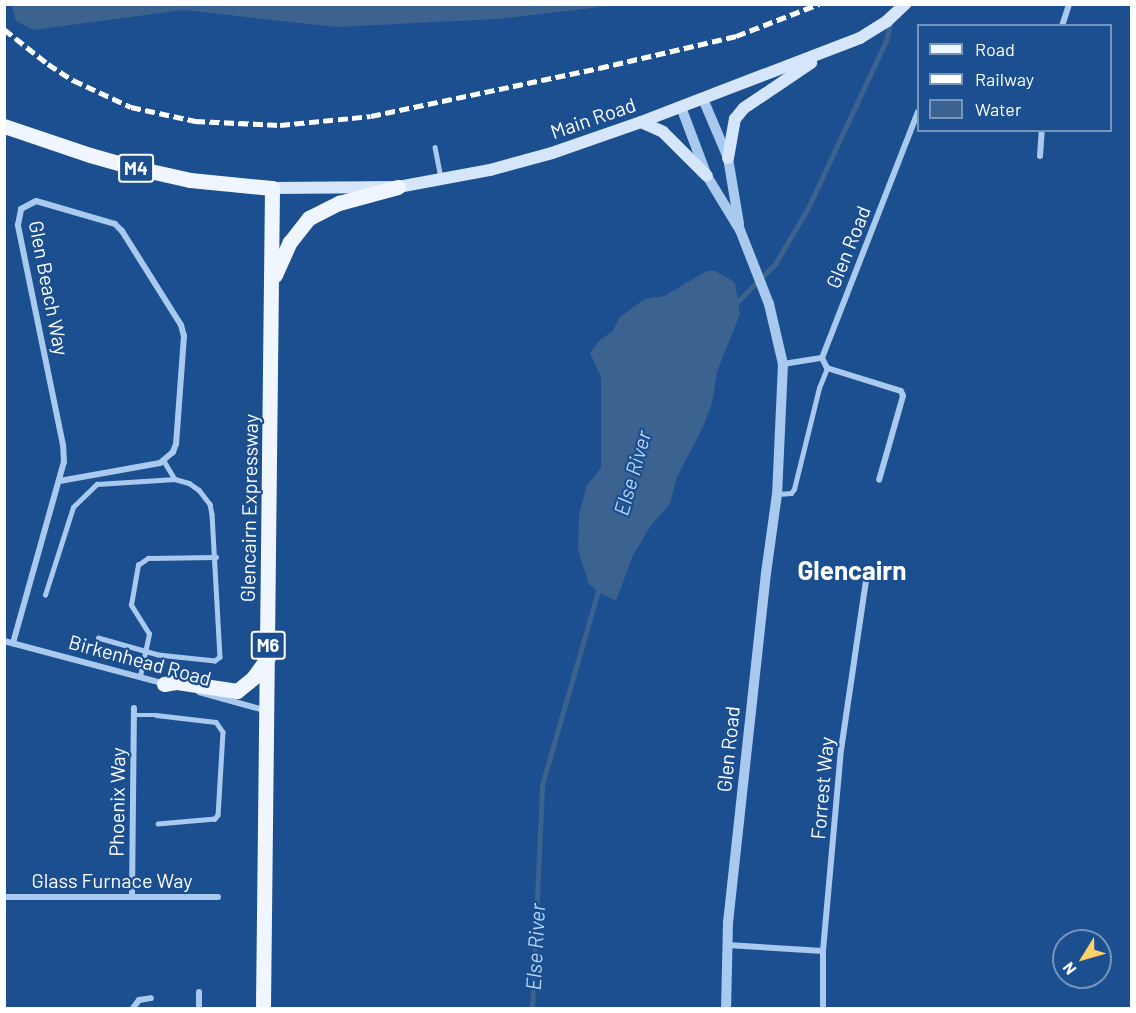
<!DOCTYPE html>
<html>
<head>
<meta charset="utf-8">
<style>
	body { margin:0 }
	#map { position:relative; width:1136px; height:1013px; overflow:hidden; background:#1b4f8f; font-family:Barlow,sans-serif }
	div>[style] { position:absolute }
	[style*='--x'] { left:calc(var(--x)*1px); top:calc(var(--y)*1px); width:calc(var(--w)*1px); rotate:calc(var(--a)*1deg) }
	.water>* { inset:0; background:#3c6290 }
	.stream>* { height:4.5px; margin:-2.25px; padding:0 2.25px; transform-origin:2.25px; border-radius:2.25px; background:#3c6290 }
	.service>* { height:4.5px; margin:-2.25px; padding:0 2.25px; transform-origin:2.25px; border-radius:2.25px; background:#a9c9ee }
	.minor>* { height:6px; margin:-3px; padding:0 3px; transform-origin:3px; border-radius:3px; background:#a9c9ee }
	.tertiary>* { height:10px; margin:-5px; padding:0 5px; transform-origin:5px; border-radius:5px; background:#a9c9ee }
	.secondary>* { height:12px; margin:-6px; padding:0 6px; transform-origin:6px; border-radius:6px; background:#d6e6fa }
	.primary>* { height:15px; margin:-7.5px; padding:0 7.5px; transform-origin:7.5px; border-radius:7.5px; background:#f0f6ff }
	.rail>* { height:4.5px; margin-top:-2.25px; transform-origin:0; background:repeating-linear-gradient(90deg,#fff 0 10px,transparent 0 14.5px) }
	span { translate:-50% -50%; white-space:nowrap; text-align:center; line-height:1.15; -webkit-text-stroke:4.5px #1b4f8f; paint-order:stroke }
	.shield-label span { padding:2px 4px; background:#1b4f8f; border:2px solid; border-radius:4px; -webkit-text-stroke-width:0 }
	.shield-label { font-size:18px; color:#fff; font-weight:700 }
	.street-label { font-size:20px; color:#fff }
	.water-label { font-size:21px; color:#b5d3f5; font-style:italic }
	.district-label { font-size:26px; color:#fff; font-weight:700 }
	.frame { position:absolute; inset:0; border:6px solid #fff; pointer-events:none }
	.legend { position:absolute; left:917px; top:24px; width:195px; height:108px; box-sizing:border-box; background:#1b4f8f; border:2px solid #7695bc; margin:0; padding:8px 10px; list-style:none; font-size:18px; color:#fff }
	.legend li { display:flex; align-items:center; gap:12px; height:30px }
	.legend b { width:30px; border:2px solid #7695bc }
	.north { position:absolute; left:1052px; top:929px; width:60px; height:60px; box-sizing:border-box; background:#1b4f8f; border:2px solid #7695bc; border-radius:50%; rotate:233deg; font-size:16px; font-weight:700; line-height:24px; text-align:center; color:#fff }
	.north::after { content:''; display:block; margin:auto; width:21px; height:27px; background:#ffd166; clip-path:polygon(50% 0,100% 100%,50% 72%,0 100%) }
</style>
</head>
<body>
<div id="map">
	<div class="water">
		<i style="clip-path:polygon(12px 5px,12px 4px,619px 5px,497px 19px,336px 27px,183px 10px,33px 30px,16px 21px)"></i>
		<i style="clip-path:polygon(707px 271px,715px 271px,735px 282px,740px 314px,717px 372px,712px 403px,703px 427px,677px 477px,670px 504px,652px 524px,633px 555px,616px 601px,598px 592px,589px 584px,578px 550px,579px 514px,587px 485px,601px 468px,601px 377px,590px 353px,600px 340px,613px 331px,619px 318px,632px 308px,645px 299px,664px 296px)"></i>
	</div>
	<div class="stream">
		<i style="--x:737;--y:302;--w:54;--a:-45"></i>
		<i style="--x:775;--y:264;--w:65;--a:-59.5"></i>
		<i style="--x:808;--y:208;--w:184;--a:-65"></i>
		<i style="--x:886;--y:41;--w:18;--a:-77"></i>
		<i style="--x:532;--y:1008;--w:223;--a:-87.4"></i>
		<i style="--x:542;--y:785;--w:206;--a:-73.9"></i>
	</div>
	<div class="service">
		<i style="--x:435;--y:147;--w:31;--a:79"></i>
		<i style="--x:164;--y:461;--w:21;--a:59"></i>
		<i style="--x:778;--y:494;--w:13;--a:-4"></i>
		<i style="--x:791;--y:493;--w:5;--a:-53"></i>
		<i style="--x:794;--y:489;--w:104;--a:-76.1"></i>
		<i style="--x:819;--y:388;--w:22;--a:-68"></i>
		<i style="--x:45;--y:595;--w:92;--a:-72.3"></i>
		<i style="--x:73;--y:507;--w:33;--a:-44"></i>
		<i style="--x:97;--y:484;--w:78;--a:-3.7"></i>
		<i style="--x:175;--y:479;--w:15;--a:16"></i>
		<i style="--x:189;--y:483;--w:12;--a:35"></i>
		<i style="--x:199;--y:490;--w:18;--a:52"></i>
		<i style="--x:210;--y:504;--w:10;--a:79"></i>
		<i style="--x:212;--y:514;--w:143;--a:86.8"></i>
		<i style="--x:220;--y:657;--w:6;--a:141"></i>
		<i style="--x:215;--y:661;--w:57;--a:-174"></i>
		<i style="--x:158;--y:655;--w:62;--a:-164.2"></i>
		<i style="--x:140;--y:676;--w:43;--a:-77.9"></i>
		<i style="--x:149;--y:634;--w:34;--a:-122"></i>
		<i style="--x:131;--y:605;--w:41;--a:-80.1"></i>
		<i style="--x:138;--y:565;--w:12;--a:-35"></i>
		<i style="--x:148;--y:558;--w:68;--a:-0.8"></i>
		<i style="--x:134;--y:715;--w:22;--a:0"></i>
		<i style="--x:156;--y:715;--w:60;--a:6.7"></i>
		<i style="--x:216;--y:722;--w:12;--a:55"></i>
		<i style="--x:223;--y:732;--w:83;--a:93.4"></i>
		<i style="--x:218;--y:815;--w:5;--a:127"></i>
		<i style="--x:215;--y:819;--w:57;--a:175"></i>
	</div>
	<div class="minor">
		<i style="--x:1062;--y:26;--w:23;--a:-72"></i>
		<i style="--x:1040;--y:156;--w:26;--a:-86"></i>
		<i style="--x:822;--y:358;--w:11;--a:63"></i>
		<i style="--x:827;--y:368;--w:77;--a:17.3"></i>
		<i style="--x:901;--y:391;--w:5;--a:68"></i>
		<i style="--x:903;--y:396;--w:87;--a:105.9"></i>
		<i style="--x:783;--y:364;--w:39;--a:-9"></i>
		<i style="--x:822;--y:358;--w:264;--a:-68.7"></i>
		<i style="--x:4;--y:641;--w:163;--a:14.9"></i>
		<i style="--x:13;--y:643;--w:188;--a:-74.3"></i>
		<i style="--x:64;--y:462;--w:17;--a:-93"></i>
		<i style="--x:63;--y:445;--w:225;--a:-101.6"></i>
		<i style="--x:18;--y:225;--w:16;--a:-79"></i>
		<i style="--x:21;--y:209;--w:17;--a:-28"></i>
		<i style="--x:36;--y:201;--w:82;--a:16.2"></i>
		<i style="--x:115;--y:224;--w:10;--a:45"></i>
		<i style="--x:122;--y:231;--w:111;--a:57.9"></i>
		<i style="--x:181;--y:325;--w:11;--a:75"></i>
		<i style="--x:184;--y:336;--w:108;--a:94.2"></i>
		<i style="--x:176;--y:444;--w:9;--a:111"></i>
		<i style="--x:173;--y:452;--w:17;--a:140"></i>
		<i style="--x:160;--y:463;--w:102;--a:169.8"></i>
		<i style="--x:199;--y:692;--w:67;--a:15.5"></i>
		<i style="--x:132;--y:896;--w:188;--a:-89.4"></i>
		<i style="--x:4;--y:897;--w:214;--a:0"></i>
		<i style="--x:727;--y:945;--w:96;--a:3.6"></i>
		<i style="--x:199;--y:992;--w:16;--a:90"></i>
		<i style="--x:133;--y:1008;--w:10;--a:-53"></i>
		<i style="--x:139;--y:1000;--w:12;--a:-9"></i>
		<i style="--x:823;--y:1008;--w:57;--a:-90"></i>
		<i style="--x:823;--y:951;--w:202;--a:-84.9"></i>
		<i style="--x:841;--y:750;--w:179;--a:-81.6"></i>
	</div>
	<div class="tertiary">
		<i style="--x:703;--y:99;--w:64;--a:67"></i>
		<i style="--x:728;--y:158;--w:67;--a:80.5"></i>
		<i style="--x:681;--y:107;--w:74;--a:69.4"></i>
		<i style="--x:707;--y:176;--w:63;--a:58.6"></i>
		<i style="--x:740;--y:230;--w:79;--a:68.6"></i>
		<i style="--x:769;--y:304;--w:62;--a:76.9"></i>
		<i style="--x:783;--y:364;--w:130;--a:92.6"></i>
		<i style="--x:777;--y:494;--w:80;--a:97.9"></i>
		<i style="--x:766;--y:573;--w:351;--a:96.2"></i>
		<i style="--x:728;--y:922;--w:86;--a:91.3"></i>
	</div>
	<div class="secondary">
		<i style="--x:641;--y:122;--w:24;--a:24"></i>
		<i style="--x:663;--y:132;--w:62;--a:45"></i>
		<i style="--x:728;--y:158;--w:40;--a:-80"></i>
		<i style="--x:735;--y:119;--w:14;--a:-51"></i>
		<i style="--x:744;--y:108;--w:81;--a:-33.9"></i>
		<i style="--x:272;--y:188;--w:126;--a:-0.5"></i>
		<i style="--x:398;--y:187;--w:94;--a:-10.5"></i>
		<i style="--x:490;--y:170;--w:64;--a:-15.3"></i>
		<i style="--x:552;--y:153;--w:94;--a:-19.2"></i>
		<i style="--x:641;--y:122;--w:235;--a:-21"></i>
		<i style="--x:860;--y:38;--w:32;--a:-32"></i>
		<i style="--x:887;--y:21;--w:25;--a:-43"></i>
	</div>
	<div class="primary">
		<i style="--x:4;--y:126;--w:91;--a:18.6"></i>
		<i style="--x:90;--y:155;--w:44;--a:15.9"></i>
		<i style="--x:132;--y:167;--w:59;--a:12.6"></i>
		<i style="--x:190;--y:180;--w:82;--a:5.6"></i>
		<i style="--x:272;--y:188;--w:820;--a:90.63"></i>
		<i style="--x:275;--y:275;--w:36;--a:-66"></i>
		<i style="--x:290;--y:242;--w:31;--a:-52"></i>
		<i style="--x:309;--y:218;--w:34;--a:-27"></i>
		<i style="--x:339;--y:203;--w:61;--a:-15.2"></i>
		<i style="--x:164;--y:684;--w:13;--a:-9"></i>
		<i style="--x:177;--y:682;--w:61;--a:8.5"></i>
		<i style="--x:237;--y:691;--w:21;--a:-39"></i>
		<i style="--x:253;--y:678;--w:26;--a:-54"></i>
	</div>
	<div class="rail">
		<i style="--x:4;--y:29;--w:56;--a:38.5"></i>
		<i style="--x:48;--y:64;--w:30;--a:33"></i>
		<i style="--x:73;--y:80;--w:64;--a:25"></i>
		<i style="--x:131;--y:107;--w:66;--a:12.3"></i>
		<i style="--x:195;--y:121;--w:85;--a:2.7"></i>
		<i style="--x:280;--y:125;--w:91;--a:-5.6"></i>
		<i style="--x:371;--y:116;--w:233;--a:-11.9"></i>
		<i style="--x:599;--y:68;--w:141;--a:-13.1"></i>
		<i style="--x:736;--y:36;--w:89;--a:-21.1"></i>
	</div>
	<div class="shield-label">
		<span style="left:136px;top:168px">M4</span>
		<span style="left:268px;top:645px">M6</span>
	</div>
	<div class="street-label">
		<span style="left:593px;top:118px;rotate:-19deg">Main Road</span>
		<span style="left:848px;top:247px;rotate:-68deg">Glen Road</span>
		<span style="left:49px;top:288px;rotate:79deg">Glen Beach Way</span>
		<span style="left:249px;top:508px;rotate:-89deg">Glencairn Expressway</span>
		<span style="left:140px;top:660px;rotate:15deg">Birkenhead Road</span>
		<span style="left:728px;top:749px;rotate:-84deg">Glen Road</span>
		<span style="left:822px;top:788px;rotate:-85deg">Forrest Way</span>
		<span style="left:117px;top:802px;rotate:-89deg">Phoenix Way</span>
		<span style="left:112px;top:880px">Glass Furnace Way</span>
	</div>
	<div class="water-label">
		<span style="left:632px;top:473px;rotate:-74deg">Else River</span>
		<span style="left:535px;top:947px;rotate:-87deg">Else River</span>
	</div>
	<div class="district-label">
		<span style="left:852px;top:570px">Glencairn</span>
	</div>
	<div class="frame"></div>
	<ul class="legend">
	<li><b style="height:8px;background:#f0f6ff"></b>Road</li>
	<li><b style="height:8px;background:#fff"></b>Railway</li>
	<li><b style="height:16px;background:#3c6290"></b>Water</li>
	</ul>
	<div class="north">N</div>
</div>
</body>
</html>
